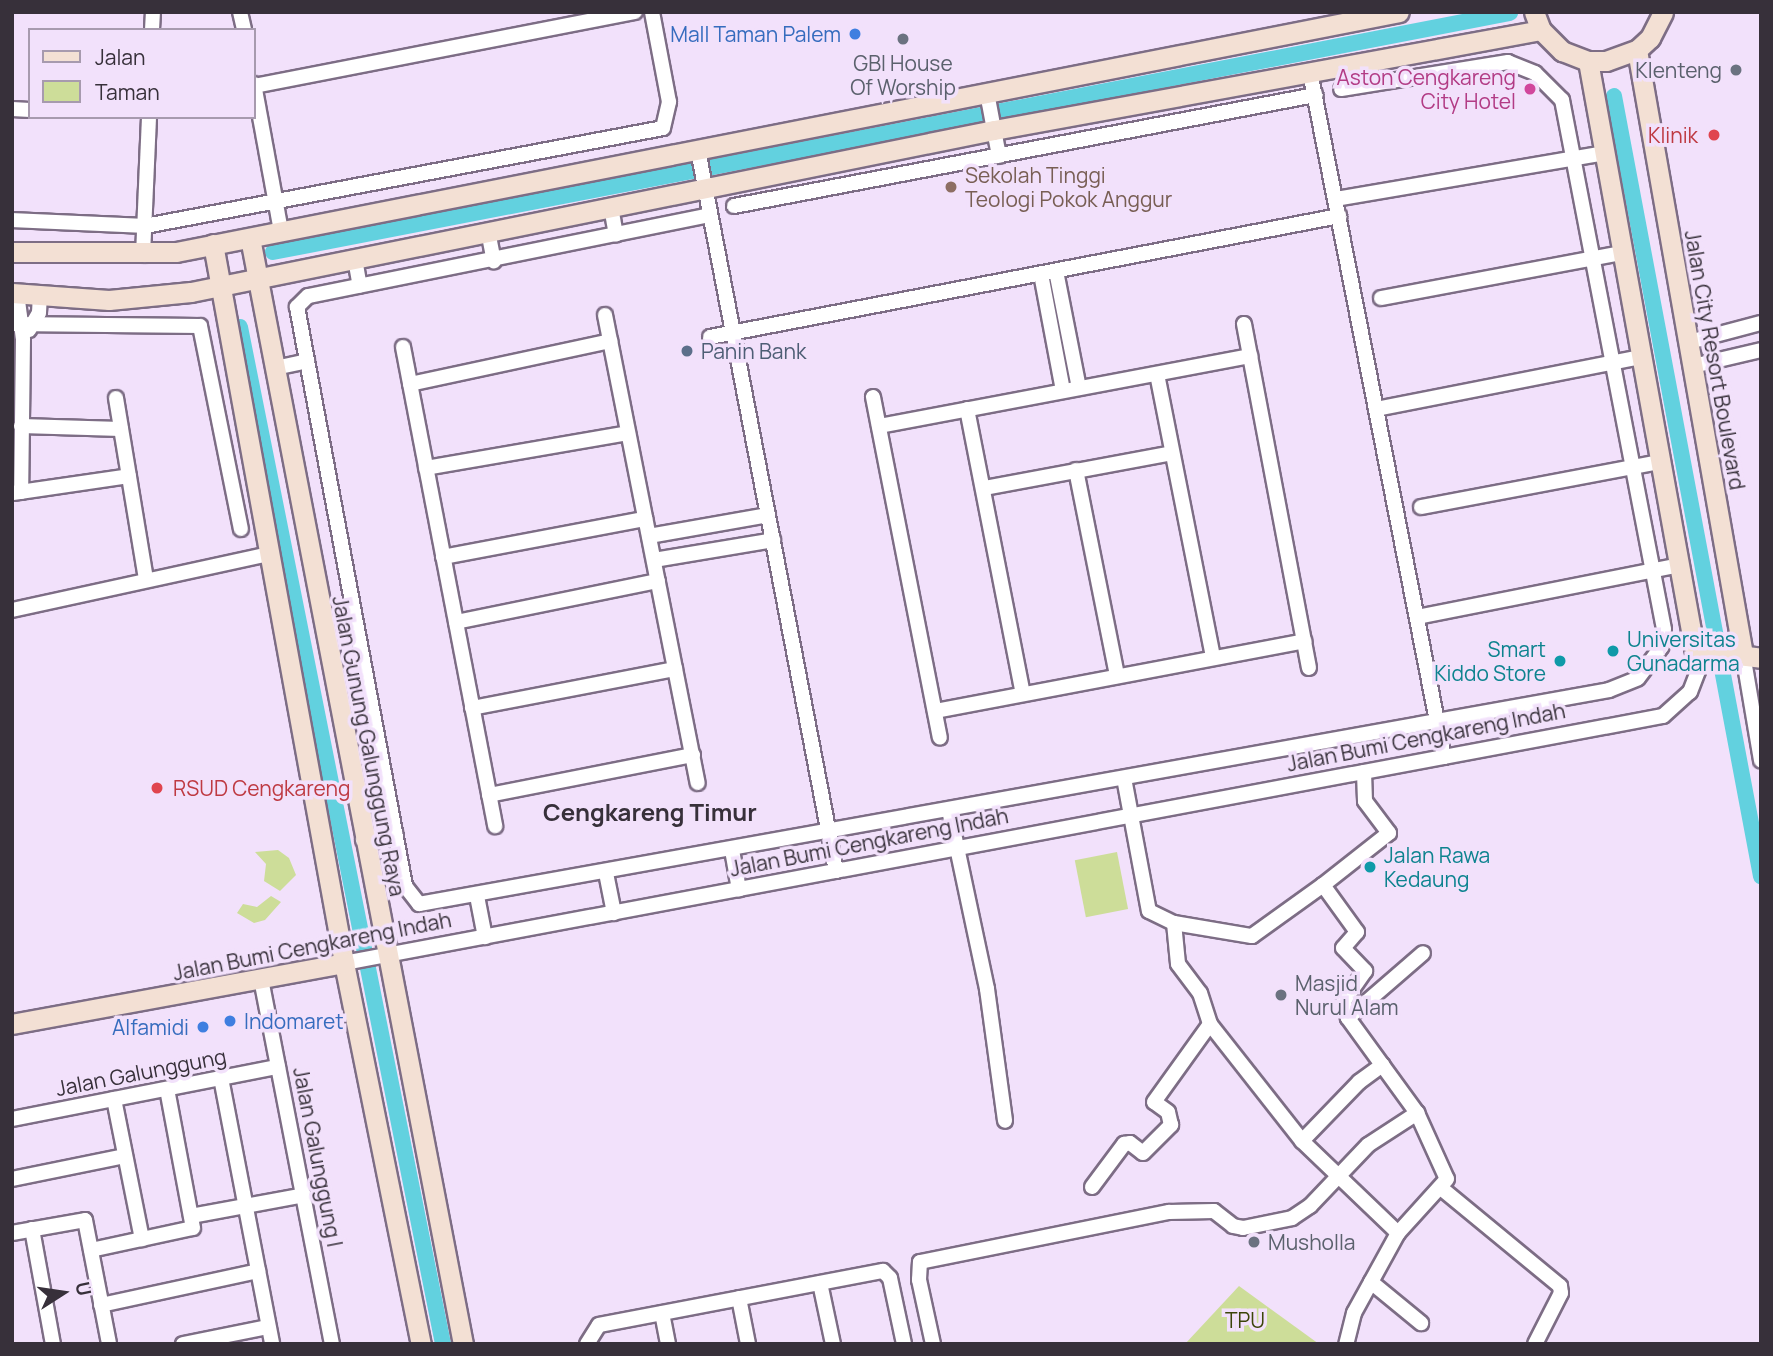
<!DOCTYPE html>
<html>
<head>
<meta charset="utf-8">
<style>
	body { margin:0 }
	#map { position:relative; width:1773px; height:1356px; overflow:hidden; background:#f2e1fb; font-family:Manrope,sans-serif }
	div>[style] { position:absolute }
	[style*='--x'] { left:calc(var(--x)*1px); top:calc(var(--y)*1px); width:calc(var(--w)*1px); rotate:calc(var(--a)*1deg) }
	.green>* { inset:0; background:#cddd99; transform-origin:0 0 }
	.canal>* { height:16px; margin:-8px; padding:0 8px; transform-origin:8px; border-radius:8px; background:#62d1df }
	.roads { filter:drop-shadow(2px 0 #7d6d85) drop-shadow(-2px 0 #7d6d85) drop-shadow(0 2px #7d6d85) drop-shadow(0 -2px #7d6d85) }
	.street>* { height:14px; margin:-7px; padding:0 7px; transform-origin:7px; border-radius:7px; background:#fff }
	.secondary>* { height:19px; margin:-9.5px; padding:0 9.5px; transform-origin:9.5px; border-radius:9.5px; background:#f3e0d4 }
	.dots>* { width:19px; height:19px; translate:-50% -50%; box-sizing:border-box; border:4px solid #f2e1fb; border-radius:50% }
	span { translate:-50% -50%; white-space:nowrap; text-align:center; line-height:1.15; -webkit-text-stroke:7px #f2e1fb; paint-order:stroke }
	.shop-label { font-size:21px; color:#366cbe }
	.right { translate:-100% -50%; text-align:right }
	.left { translate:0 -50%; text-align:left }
	.worship-label { font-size:21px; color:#5b616d }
	.hotel-label { font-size:21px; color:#b23c85 }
	.health-label { font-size:21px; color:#be3a42 }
	.education-label { font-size:21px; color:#785e54 }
	.service-label { font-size:21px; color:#4e5e75 }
	.street-label { font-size:21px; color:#37303a }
	.culture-label { font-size:21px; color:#0d838f }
	.park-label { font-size:21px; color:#3c450a }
	.quarter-label { font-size:24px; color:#37303a; font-weight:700 }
	.frame { position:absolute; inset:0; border:14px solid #37303a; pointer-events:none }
	.legend { position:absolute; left:28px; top:28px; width:228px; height:91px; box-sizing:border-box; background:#f2e1fb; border:2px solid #a79aae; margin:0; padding:9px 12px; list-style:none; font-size:21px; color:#37303a }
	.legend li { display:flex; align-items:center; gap:14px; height:35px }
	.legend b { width:35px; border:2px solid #a79aae }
	.north { position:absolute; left:28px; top:1258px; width:70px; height:70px; -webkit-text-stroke:5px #f2e1fb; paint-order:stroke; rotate:78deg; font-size:19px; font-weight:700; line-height:28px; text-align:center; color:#37303a }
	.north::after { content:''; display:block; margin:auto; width:24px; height:32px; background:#37303a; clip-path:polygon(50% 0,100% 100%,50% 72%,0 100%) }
</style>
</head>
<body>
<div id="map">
	<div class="green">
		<i style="clip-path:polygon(278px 850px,289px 858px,296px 875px,280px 891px,264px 881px,266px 864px,255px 852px)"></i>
		<i style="left:1117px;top:852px;width:58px;height:43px;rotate:79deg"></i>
		<i style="clip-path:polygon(271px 896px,281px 902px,265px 920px,254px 923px,237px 913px,243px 904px,257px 907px)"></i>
		<i style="clip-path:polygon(1239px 1286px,1319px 1344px,1185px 1344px)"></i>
	</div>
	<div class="canal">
		<i style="--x:1614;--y:96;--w:794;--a:79.33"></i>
		<i style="--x:273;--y:252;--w:1260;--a:-10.94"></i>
		<i style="--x:240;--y:327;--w:1037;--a:78.71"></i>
	</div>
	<div class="roads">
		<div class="street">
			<i style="--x:240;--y:12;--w:18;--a:77"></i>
			<i style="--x:152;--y:30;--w:18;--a:-87"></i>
			<i style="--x:1310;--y:72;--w:698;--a:78.93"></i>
			<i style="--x:254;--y:84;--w:149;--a:79.6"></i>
			<i style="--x:254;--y:86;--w:388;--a:-11"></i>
			<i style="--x:987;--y:93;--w:64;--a:79.2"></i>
			<i style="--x:12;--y:109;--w:18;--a:3"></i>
			<i style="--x:698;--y:150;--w:734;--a:79.16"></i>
			<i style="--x:1336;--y:199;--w:272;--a:-9.7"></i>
			<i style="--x:734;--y:206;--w:592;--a:-10.82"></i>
			<i style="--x:611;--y:207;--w:28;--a:80"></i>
			<i style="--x:710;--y:215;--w:410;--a:168.6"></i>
			<i style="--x:308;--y:296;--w:16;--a:135"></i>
			<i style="--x:297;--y:307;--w:589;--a:79.43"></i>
			<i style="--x:405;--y:886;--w:23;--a:52"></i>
			<i style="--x:419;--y:904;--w:1209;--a:-10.19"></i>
			<i style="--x:1609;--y:690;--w:31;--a:-22"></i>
			<i style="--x:1638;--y:678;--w:39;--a:-53"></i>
			<i style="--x:1661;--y:647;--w:18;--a:-81"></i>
			<i style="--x:1664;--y:629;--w:539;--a:-100.91"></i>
			<i style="--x:1562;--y:100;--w:38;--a:-135"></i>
			<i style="--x:1535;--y:73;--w:29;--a:-158"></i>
			<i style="--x:1508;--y:62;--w:169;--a:170.8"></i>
			<i style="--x:12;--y:220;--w:133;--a:2.6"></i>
			<i style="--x:145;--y:226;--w:527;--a:-10.71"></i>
			<i style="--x:663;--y:128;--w:27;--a:-77"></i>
			<i style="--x:669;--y:102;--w:92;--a:-100.7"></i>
			<i style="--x:488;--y:231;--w:31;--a:79"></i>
			<i style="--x:143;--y:255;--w:138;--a:-87.5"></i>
			<i style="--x:355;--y:259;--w:27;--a:80"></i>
			<i style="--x:1056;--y:271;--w:119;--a:78.9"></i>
			<i style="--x:1041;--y:274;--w:118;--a:79.3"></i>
			<i style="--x:17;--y:293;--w:46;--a:82.6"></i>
			<i style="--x:23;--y:339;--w:153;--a:90.7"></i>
			<i style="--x:1381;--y:298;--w:245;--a:-10.6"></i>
			<i style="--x:605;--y:315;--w:477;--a:78.8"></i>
			<i style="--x:12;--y:324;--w:188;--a:0.6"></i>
			<i style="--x:200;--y:326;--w:207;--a:78.6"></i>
			<i style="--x:1244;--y:324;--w:350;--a:79.3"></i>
			<i style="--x:29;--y:330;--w:20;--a:-60"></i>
			<i style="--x:39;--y:313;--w:18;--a:-87"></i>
			<i style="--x:710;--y:337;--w:641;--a:-10.89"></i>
			<i style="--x:1689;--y:342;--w:74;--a:-14.8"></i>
			<i style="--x:403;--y:347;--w:488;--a:79.1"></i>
			<i style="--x:1693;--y:366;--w:70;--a:-13.2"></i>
			<i style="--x:275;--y:368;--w:33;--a:-12"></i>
			<i style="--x:1157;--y:374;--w:289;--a:78.8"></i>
			<i style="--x:410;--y:384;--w:205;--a:-12.1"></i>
			<i style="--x:873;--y:397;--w:347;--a:78.9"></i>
			<i style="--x:116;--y:398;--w:184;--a:80.6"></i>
			<i style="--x:967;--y:409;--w:290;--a:78.9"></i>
			<i style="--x:1376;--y:409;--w:270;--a:-11.1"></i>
			<i style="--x:21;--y:426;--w:100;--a:1.7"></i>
			<i style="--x:879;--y:426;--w:378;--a:-10.7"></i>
			<i style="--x:426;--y:468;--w:205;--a:-9.8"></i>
			<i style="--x:1076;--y:470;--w:210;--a:78.7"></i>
			<i style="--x:984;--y:488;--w:191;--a:-10.5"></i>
			<i style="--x:13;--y:493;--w:117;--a:-8.3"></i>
			<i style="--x:1421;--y:507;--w:243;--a:-10.7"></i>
			<i style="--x:649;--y:536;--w:121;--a:-10"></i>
			<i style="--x:443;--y:557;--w:206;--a:-10.7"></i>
			<i style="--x:654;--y:560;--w:121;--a:-9.5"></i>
			<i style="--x:12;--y:610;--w:263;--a:-12.3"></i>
			<i style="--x:1417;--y:617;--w:267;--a:-11.2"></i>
			<i style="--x:456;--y:622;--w:206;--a:-11.5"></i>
			<i style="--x:1743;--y:654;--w:108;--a:80.4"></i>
			<i style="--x:472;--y:708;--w:207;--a:-10.9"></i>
			<i style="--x:935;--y:711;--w:376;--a:-10.7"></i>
			<i style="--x:1124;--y:778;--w:135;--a:79.4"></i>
			<i style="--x:1149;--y:911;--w:28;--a:26"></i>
			<i style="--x:1174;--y:923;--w:79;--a:9.5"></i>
			<i style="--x:1252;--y:936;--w:87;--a:-35.7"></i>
			<i style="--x:1323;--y:885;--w:58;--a:54.1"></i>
			<i style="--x:1357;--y:932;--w:21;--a:131"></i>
			<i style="--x:1343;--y:948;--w:32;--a:46"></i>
			<i style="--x:1365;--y:971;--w:37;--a:125"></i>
			<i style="--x:1344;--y:1001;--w:17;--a:77"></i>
			<i style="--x:1348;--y:1018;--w:117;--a:54"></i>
			<i style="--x:1417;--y:1113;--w:72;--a:65.6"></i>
			<i style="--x:1447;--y:1179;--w:73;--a:132.2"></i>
			<i style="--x:1398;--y:1233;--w:91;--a:118.8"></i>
			<i style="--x:1354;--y:1313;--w:32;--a:104"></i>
			<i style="--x:489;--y:795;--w:208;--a:-11.1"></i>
			<i style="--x:949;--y:810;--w:183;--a:78"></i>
			<i style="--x:987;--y:989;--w:133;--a:82.2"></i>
			<i style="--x:363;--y:840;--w:33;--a:-12"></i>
			<i style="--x:732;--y:850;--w:40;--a:80"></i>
			<i style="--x:606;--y:873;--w:41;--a:78.7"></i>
			<i style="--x:1323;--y:885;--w:84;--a:-38.2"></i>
			<i style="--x:1389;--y:833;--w:40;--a:-127"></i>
			<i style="--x:1365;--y:801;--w:29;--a:-92"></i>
			<i style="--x:477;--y:896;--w:42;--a:79"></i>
			<i style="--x:1174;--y:923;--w:41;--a:84.4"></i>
			<i style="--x:1178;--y:964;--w:36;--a:53"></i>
			<i style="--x:1200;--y:993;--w:33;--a:72"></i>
			<i style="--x:1210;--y:1024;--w:149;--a:51.8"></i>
			<i style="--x:1302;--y:1141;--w:133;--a:43.8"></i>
			<i style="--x:344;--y:963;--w:1342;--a:-10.61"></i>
			<i style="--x:1663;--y:716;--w:36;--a:-42"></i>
			<i style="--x:1690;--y:692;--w:22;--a:-69"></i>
			<i style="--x:1698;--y:671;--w:13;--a:-99"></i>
			<i style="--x:261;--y:979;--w:372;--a:79"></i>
			<i style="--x:1348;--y:1018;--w:99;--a:-40.9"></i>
			<i style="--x:221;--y:1078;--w:271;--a:79.1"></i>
			<i style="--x:114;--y:1099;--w:143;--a:78.7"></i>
			<i style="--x:12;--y:1119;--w:271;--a:-11.1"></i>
			<i style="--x:1302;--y:1141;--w:82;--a:-46"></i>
			<i style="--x:1359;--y:1082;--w:29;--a:-36"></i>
			<i style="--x:12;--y:1179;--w:115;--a:-11.5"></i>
			<i style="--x:1092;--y:1187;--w:54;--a:-53.3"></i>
			<i style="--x:1124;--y:1144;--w:6;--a:-9"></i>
			<i style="--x:1130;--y:1143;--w:16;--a:38"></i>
			<i style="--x:1143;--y:1153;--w:40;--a:-45"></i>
			<i style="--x:1171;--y:1125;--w:13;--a:-103"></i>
			<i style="--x:1168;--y:1112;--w:17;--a:-144"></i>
			<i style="--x:1154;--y:1102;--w:96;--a:-54.3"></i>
			<i style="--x:1441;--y:1188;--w:154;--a:39.5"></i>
			<i style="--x:1560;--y:1286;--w:7;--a:82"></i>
			<i style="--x:1561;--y:1293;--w:57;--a:117"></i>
			<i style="--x:191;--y:1216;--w:115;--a:-10.5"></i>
			<i style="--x:32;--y:1229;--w:117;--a:79.7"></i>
			<i style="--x:12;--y:1233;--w:74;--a:-10.1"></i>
			<i style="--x:85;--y:1220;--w:126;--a:79"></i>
			<i style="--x:91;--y:1250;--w:104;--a:-12.2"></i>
			<i style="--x:193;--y:1228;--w:141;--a:-100.6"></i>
			<i style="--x:1371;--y:1282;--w:65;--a:39.4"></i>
			<i style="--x:820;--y:1283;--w:62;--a:78"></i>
			<i style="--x:739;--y:1298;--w:47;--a:78.9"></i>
			<i style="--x:101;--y:1305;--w:161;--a:-12.2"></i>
			<i style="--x:662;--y:1313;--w:32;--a:79"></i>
			<i style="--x:183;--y:1344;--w:87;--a:-11.3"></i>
			<i style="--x:587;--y:1344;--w:22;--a:-58"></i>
			<i style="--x:599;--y:1325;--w:289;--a:-10.8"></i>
			<i style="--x:883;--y:1271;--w:10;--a:45"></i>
			<i style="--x:890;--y:1278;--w:67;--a:78"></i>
			<i style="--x:933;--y:1344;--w:66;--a:-102.3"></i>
			<i style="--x:919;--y:1280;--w:18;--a:-87"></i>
			<i style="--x:920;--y:1262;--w:254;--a:-11.4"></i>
			<i style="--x:1169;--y:1212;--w:45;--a:-1.3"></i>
			<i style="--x:1214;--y:1211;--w:24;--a:38"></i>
			<i style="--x:1233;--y:1226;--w:10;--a:11"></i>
			<i style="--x:1243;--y:1228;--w:50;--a:-11.5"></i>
			<i style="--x:1292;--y:1218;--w:22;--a:-34"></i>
			<i style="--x:1310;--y:1206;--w:84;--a:-46.4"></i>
			<i style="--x:1368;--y:1145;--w:59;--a:-33.1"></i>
		</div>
		<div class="secondary">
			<i style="--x:1534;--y:12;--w:19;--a:69"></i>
			<i style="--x:1541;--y:30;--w:30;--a:45"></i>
			<i style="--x:1562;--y:51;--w:28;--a:21"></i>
			<i style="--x:1588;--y:61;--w:18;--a:0"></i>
			<i style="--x:1606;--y:61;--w:33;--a:-20"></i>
			<i style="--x:1637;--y:50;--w:18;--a:-43"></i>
			<i style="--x:1650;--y:38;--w:29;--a:-63"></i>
			<i style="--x:1637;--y:50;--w:613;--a:80.05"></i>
			<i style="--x:1588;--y:61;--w:607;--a:79.75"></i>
			<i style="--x:1696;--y:658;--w:34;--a:-7"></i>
			<i style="--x:1730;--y:654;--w:31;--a:7"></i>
			<i style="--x:250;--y:238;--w:1126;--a:79.1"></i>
			<i style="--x:213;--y:244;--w:731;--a:79.67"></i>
			<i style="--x:344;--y:963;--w:389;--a:78.6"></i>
			<i style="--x:12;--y:252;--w:164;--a:0"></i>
			<i style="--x:176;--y:252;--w:1246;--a:-11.1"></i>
			<i style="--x:12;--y:293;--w:97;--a:4.1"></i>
			<i style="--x:109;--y:300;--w:82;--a:-5.6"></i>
			<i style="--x:191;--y:292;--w:819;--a:-11.41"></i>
			<i style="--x:994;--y:130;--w:556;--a:-10.36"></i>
			<i style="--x:12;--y:1024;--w:338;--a:-10.4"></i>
		</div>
	</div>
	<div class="dots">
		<i style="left:855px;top:34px;background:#3f7fe0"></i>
		<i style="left:903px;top:39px;background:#6b7280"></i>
		<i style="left:1736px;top:70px;background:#6b7280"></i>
		<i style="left:1530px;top:89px;background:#d1479c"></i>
		<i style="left:1714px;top:135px;background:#e0444e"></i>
		<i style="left:951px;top:187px;background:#8d6e63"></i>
		<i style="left:687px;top:351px;background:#5c6f8a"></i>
		<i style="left:1613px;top:651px;background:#0f9aa8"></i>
		<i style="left:1560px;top:661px;background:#0f9aa8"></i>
		<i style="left:157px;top:788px;background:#e0444e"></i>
		<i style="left:1370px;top:867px;background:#0f9aa8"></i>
		<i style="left:1281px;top:995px;background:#6b7280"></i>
		<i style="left:230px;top:1021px;background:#3f7fe0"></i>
		<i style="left:203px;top:1027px;background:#3f7fe0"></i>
		<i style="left:1254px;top:1242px;background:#6b7280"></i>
	</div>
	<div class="shop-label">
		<span class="right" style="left:841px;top:34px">Mall Taman Palem</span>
		<span class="left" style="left:244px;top:1021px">Indomaret</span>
		<span class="right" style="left:189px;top:1027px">Alfamidi</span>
	</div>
	<div class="worship-label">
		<span style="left:903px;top:75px">GBI House<br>Of Worship</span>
		<span class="right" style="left:1722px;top:70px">Klenteng</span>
		<span class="left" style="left:1295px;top:995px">Masjid<br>Nurul Alam</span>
		<span class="left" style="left:1268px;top:1242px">Musholla</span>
	</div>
	<div class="hotel-label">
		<span class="right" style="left:1516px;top:89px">Aston Cengkareng<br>City Hotel</span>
	</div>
	<div class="health-label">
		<span class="right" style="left:1698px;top:135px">Klinik</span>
		<span class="left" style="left:173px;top:788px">RSUD Cengkareng</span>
	</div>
	<div class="education-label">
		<span class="left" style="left:965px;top:187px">Sekolah Tinggi<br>Teologi Pokok Anggur</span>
	</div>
	<div class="service-label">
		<span class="left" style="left:701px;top:351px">Panin Bank</span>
	</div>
	<div class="street-label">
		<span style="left:1715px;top:360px;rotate:80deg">Jalan City Resort Boulevard</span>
		<span style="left:1426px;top:737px;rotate:-11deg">Jalan Bumi Cengkareng Indah</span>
		<span style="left:369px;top:746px;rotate:79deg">Jalan Gunung Galunggung Raya</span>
		<span style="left:869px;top:842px;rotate:-11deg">Jalan Bumi Cengkareng Indah</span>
		<span style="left:312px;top:946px;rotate:-11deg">Jalan Bumi Cengkareng Indah</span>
		<span style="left:141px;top:1072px;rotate:-11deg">Jalan Galunggung</span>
		<span style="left:318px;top:1157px;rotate:79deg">Jalan Galunggung I</span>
	</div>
	<div class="culture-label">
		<span class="left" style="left:1627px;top:651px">Universitas<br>Gunadarma</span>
		<span class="right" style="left:1546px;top:661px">Smart<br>Kiddo Store</span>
		<span class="left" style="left:1384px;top:867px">Jalan Rawa<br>Kedaung</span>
	</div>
	<div class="park-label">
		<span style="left:1245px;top:1320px">TPU</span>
	</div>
	<div class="quarter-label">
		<span style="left:650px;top:812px">Cengkareng Timur</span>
	</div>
	<div class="frame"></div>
	<ul class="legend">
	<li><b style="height:9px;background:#f3e0d4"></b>Jalan</li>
	<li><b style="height:19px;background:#cddd99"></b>Taman</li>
	</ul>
	<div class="north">U</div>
</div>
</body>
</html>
